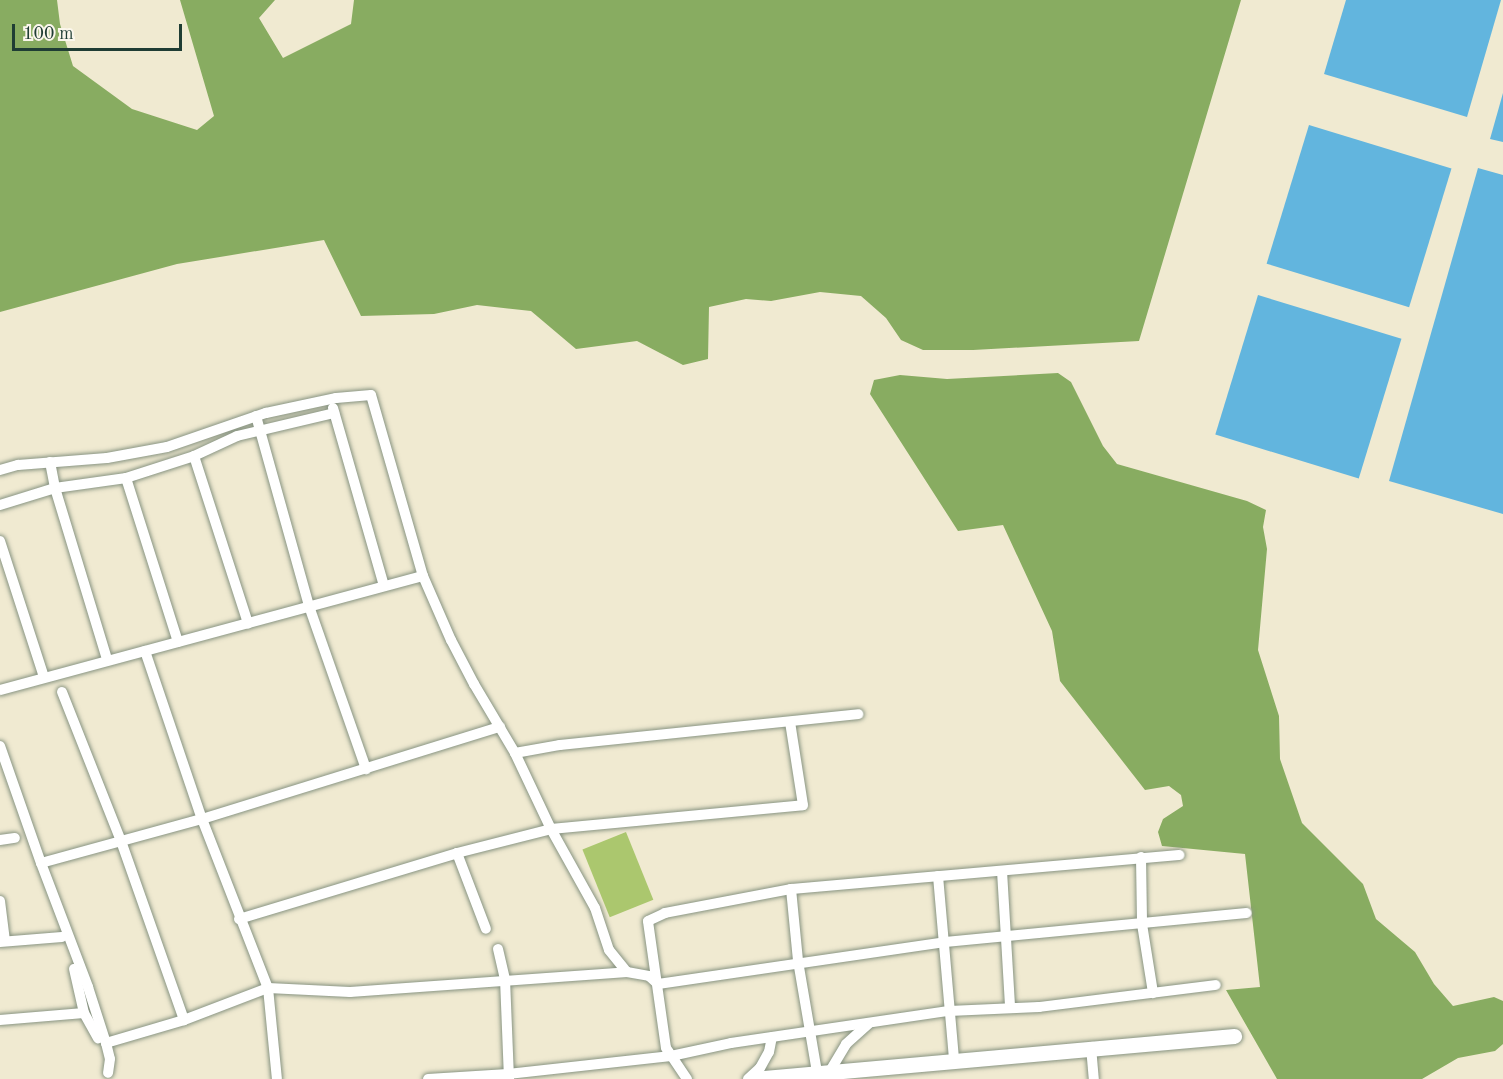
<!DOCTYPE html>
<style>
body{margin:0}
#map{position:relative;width:1503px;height:1079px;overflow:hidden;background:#f0ead1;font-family:"Old Standard TT",serif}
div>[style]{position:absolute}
.green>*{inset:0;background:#abc76e;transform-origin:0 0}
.forest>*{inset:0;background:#88ac61}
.water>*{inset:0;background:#62b5de;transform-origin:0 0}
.roads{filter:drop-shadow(0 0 2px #889482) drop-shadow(0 0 2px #889482)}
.street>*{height:10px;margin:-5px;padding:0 5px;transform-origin:5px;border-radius:5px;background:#fff}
.secondary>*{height:15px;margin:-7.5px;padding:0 7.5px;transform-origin:7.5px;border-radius:7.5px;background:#fff}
span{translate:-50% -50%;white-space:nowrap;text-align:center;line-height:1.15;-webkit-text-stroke:5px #fbf7ec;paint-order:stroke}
.scale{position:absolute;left:12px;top:24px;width:170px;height:27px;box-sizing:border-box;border:3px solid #1f3d34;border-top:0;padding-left:8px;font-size:18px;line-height:21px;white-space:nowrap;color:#1f3d34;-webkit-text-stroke:4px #fbf7ec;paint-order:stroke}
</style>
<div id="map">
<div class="green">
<div style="left:626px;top:832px;width:73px;height:47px;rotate:68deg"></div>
</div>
<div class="forest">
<div style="clip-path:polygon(0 0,57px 0,60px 24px,73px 66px,132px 109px,197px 130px,214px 116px,180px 0,275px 0,259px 18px,283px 58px,351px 24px,354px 0,1241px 0,1139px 341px,973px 350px,923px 350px,901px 340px,886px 318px,861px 296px,820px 292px,771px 301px,746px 299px,709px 307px,708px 359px,683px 365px,637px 341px,576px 349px,531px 311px,477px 305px,434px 314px,361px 316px,324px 240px,177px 264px,0 312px)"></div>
<div style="clip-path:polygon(1058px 373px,1071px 382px,1103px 446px,1117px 464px,1247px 501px,1266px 510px,1263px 527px,1267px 549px,1258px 650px,1279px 716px,1280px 759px,1302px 823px,1363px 884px,1376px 919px,1415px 952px,1434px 984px,1453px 1006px,1494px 997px,1503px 1001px,1503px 1044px,1495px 1051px,1458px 1058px,1422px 1079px,1277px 1079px,1226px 990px,1260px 987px,1245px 854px,1162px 846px,1158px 832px,1163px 819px,1183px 806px,1181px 795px,1169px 786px,1145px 790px,1060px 681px,1052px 631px,1003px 525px,958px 531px,870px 394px,874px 380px,900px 375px,947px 379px)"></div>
</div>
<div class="water">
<div style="clip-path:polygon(1346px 0,1501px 0,1467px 117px,1324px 74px)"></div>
<div style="clip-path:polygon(1503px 93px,1503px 142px,1490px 139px)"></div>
<div style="left:1309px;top:125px;width:149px;height:145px;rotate:17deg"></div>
<div style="clip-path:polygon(1478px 168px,1503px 175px,1503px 514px,1389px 481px)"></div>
<div style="left:1258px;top:295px;width:150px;height:146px;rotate:17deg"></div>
</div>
<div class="roads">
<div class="street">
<div style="left:333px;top:408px;width:185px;rotate:74deg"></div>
<div style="left:256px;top:416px;width:197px;rotate:74.4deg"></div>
<div style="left:309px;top:606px;width:173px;rotate:70.7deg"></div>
<div style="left:194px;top:456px;width:176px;rotate:72.1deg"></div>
<div style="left:50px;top:462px;width:26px;rotate:79deg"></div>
<div style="left:55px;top:488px;width:179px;rotate:73.1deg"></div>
<div style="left:0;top:470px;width:19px;rotate:-16deg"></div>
<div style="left:18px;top:465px;width:89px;rotate:-4.5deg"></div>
<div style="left:107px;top:458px;width:61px;rotate:-10.4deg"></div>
<div style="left:167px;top:447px;width:105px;rotate:-19deg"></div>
<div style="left:266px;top:413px;width:72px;rotate:-12.1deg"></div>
<div style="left:336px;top:398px;width:35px;rotate:-5deg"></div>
<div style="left:371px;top:395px;width:188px;rotate:74deg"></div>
<div style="left:423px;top:576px;width:70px;rotate:66.4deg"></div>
<div style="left:451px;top:640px;width:50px;rotate:62.4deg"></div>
<div style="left:474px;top:684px;width:80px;rotate:59.3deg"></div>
<div style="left:515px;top:753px;width:84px;rotate:64.7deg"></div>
<div style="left:551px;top:829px;width:90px;rotate:60.9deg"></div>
<div style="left:595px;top:908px;width:44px;rotate:71.6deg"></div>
<div style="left:609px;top:950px;width:28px;rotate:51deg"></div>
<div style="left:126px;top:478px;width:172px;rotate:72.4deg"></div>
<div style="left:0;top:505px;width:58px;rotate:-17.2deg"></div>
<div style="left:55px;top:488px;width:72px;rotate:-8deg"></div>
<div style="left:126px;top:478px;width:71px;rotate:-17.9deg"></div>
<div style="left:194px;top:456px;width:47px;rotate:-24.9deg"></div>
<div style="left:237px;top:436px;width:100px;rotate:-13.3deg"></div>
<div style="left:0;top:541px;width:143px;rotate:72.1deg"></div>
<div style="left:145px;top:651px;width:177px;rotate:71.3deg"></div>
<div style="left:202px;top:819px;width:181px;rotate:68.7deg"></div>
<div style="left:268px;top:988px;width:91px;rotate:84.4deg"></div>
<div style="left:0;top:690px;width:438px;rotate:-15.1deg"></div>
<div style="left:62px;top:692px;width:160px;rotate:68.4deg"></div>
<div style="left:121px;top:841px;width:190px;rotate:70.6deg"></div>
<div style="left:0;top:746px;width:124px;rotate:70.7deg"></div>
<div style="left:41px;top:863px;width:133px;rotate:69.2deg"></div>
<div style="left:88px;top:987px;width:59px;rotate:72.2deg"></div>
<div style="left:106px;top:1043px;width:16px;rotate:76deg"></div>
<div style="left:110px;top:1059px;width:14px;rotate:98deg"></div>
<div style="left:515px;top:753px;width:46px;rotate:-10.1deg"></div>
<div style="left:560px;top:745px;width:300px;rotate:-5.9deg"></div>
<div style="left:0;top:840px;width:15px;rotate:-8deg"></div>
<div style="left:457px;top:853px;width:81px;rotate:69.1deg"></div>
<div style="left:1141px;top:857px;width:67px;rotate:89.1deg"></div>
<div style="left:1142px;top:924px;width:70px;rotate:80.9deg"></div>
<div style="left:41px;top:863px;width:167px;rotate:-15.3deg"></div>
<div style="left:202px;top:819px;width:312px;rotate:-17.2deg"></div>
<div style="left:1002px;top:871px;width:135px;rotate:86.6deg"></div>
<div style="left:938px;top:876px;width:185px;rotate:85deg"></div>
<div style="left:791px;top:889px;width:72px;rotate:84.4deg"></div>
<div style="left:798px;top:961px;width:113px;rotate:80.3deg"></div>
<div style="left:0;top:901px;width:40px;rotate:82.9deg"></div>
<div style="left:239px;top:919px;width:228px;rotate:-16.8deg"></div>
<div style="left:457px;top:853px;width:97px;rotate:-14.3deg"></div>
<div style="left:551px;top:829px;width:253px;rotate:-5.4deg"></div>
<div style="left:803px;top:805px;width:84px;rotate:-98.9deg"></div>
<div style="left:0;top:942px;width:62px;rotate:-4.6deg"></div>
<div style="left:498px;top:949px;width:31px;rotate:77deg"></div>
<div style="left:505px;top:979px;width:100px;rotate:87.7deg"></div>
<div style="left:74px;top:969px;width:45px;rotate:77.2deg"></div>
<div style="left:84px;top:1013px;width:29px;rotate:61deg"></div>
<div style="left:0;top:1020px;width:84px;rotate:-4.8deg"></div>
<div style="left:106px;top:1043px;width:81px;rotate:-16.4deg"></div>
<div style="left:184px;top:1020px;width:90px;rotate:-20.9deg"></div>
<div style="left:268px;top:988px;width:82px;rotate:2.8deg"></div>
<div style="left:350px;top:992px;width:278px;rotate:-4.1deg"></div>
<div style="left:627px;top:972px;width:22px;rotate:10deg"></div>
<div style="left:649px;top:976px;width:12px;rotate:42deg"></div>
<div style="left:658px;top:984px;width:290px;rotate:-8.3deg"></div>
<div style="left:945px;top:942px;width:303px;rotate:-5.5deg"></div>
<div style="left:1091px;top:1047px;width:32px;rotate:85deg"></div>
<div style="left:830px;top:1071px;width:31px;rotate:-59deg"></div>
<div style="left:846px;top:1044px;width:30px;rotate:-42deg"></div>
<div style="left:428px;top:1079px;width:80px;rotate:-3.6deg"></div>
<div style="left:508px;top:1074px;width:164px;rotate:-6.3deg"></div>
<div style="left:671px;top:1056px;width:61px;rotate:-12.2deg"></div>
<div style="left:731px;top:1043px;width:220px;rotate:-8.4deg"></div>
<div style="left:949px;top:1011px;width:90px;rotate:-2.5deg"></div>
<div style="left:1039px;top:1007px;width:178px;rotate:-7.1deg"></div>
<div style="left:687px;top:1079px;width:37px;rotate:-124deg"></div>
<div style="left:666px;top:1048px;width:128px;rotate:-98.1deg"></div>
<div style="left:648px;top:921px;width:19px;rotate:-25deg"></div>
<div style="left:665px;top:913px;width:128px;rotate:-10.8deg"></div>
<div style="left:791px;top:889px;width:390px;rotate:-5deg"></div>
<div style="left:748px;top:1079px;width:16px;rotate:-43deg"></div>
<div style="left:760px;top:1068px;width:18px;rotate:-61deg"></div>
<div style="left:769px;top:1052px;width:15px;rotate:-79deg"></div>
</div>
<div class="secondary">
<div style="left:753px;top:1079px;width:483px;rotate:-5.1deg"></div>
</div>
</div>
<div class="scale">100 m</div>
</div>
